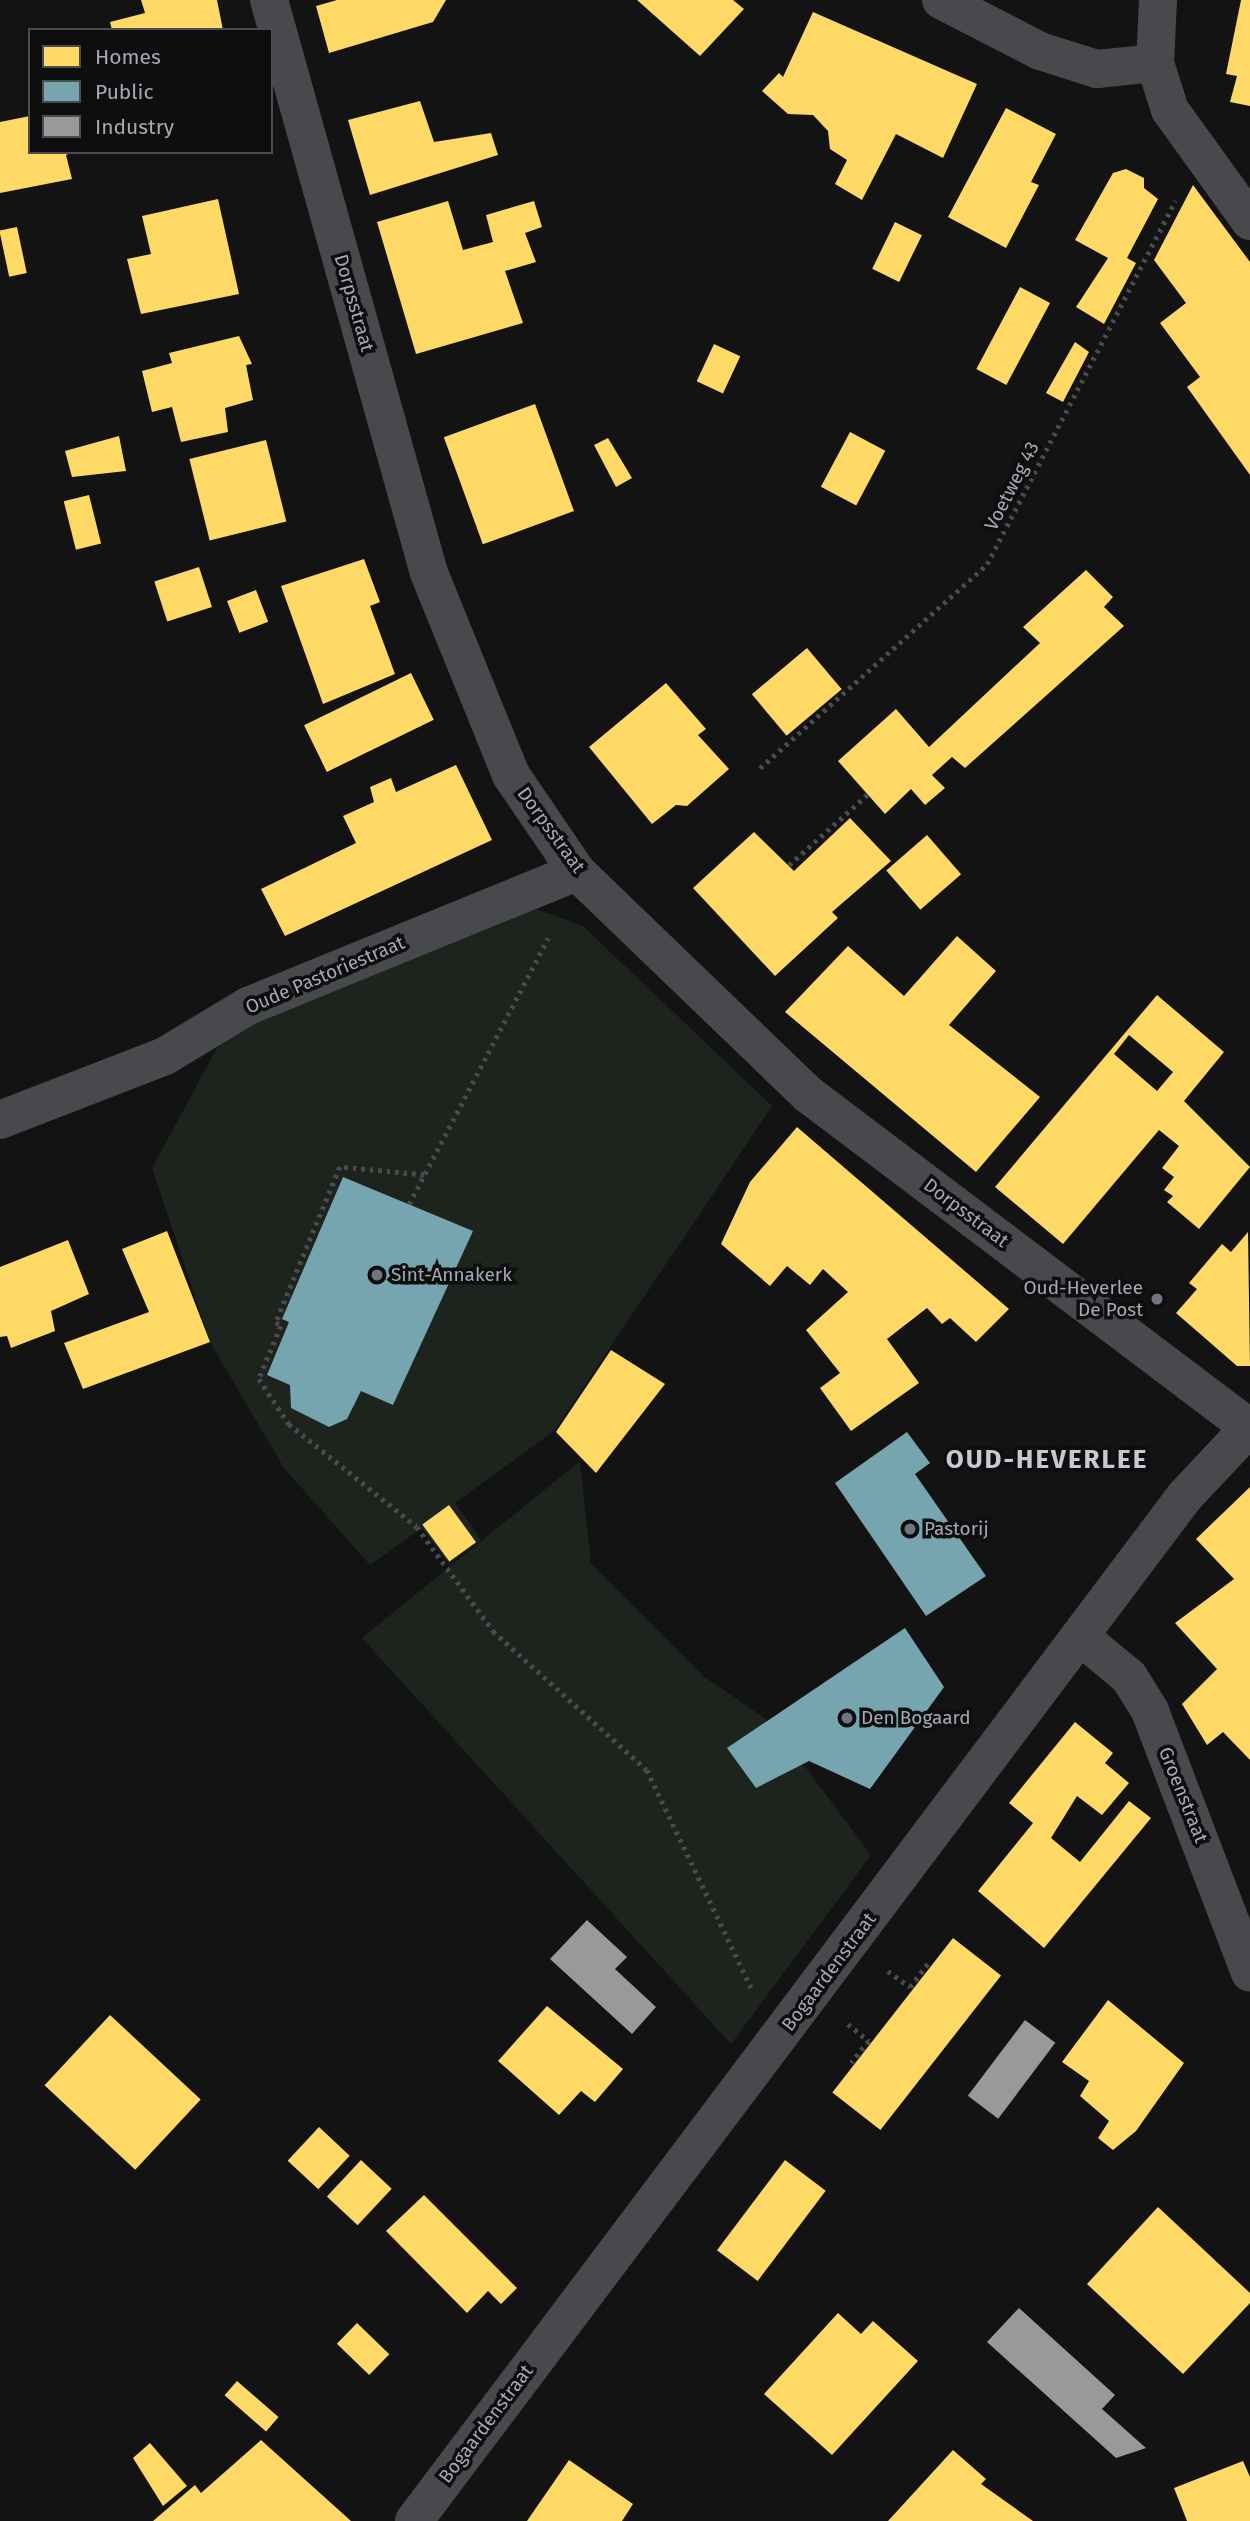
<!DOCTYPE html>
<style>
body{margin:0}
#map{position:relative;width:1250px;height:2521px;overflow:hidden;background:#131314;font-family:"Fira Sans",sans-serif}
div>[style]{position:absolute}
.green>*{inset:0;background:#1d241e}
.homes>*{inset:0;background:#ffd966;transform-origin:0 0}
.public>*{inset:0;background:#76a5af}
.industry>*{inset:0;background:#999;transform-origin:0 0}
.path>*{height:4.5px;margin-top:-2.25px;transform-origin:0;background:repeating-linear-gradient(90deg,#494b4e 0 3.5px,transparent 0 8.5px)}
.minor>*{height:38px;margin:-19px;padding:0 19px;transform-origin:19px;border-radius:19px;background:#48494c}
.dots>*{width:19px;height:19px;translate:-50% -50%;box-sizing:border-box;border:4px solid #0e0e0f;border-radius:50%}
span{translate:-50% -50%;white-space:nowrap;text-align:center;line-height:1.15;-webkit-text-stroke:7px #0e0e0f;paint-order:stroke}
.street-label{font-size:19px;color:#a4aab5}
.poi-label{font-size:19px;color:#a4aab5}
.left{translate:0 -50%;text-align:left}
.right{translate:-100% -50%;text-align:right}
.district-label{font-size:26px;color:#c5c9d1;font-weight:700;letter-spacing:2px}
.legend{position:absolute;left:28px;top:28px;width:245px;height:126px;box-sizing:border-box;background:#0e0e0f;border:2px solid #4a4c51;margin:0;padding:9px 12px;list-style:none;font-size:21px;color:#a4aab5}
.legend li{display:flex;align-items:center;gap:14px;height:35px}
.legend b{width:35px;border:2px solid #4a4c51}
</style>
<div id="map">
<div class="green">
<div style="clip-path:polygon(535px 909px,583px 926px,772px 1106px,554px 1431px,455px 1503px,481px 1540px,449px 1564px,422px 1528px,370px 1565px,284px 1468px,210px 1342px,152px 1168px,230px 1024px)"></div>
<div style="clip-path:polygon(580px 1461px,591px 1564px,703px 1676px,773px 1724px,871px 1855px,731px 2044px,362px 1638px)"></div>
</div>
<div class="homes">
<div style="clip-path:polygon(141px 0,217px 0,223px 30px,112px 30px,110px 22px,145px 13px)"></div>
<div style="clip-path:polygon(337px 0,446px 0,433px 22px,329px 53px,316px 6px)"></div>
<div style="clip-path:polygon(637px 0,733px 0,744px 9px,700px 56px)"></div>
<div style="clip-path:polygon(1241px 0,1250px 0,1250px 106px,1230px 102px,1237px 76px,1226px 74px)"></div>
<div style="clip-path:polygon(813px 12px,977px 84px,943px 158px,896px 134px,862px 200px,835px 184px,847px 160px,830px 149px,828px 131px,813px 115px,788px 114px,762px 91px,779px 73px,783px 77px)"></div>
<div style="clip-path:polygon(420px 101px,434px 142px,491px 133px,498px 155px,370px 195px,348px 120px)"></div>
<div style="clip-path:polygon(1006px 108px,1056px 134px,1031px 182px,1039px 185px,1006px 248px,948px 217px)"></div>
<div style="clip-path:polygon(30px 116px,30px 152px,73px 152px,66px 155px,72px 179px,0 193px,0 122px)"></div>
<div style="clip-path:polygon(1126px 169px,1144px 178px,1144px 188px,1158px 199px,1127px 258px,1136px 263px,1104px 324px,1076px 307px,1108px 258px,1075px 240px,1113px 173px)"></div>
<div style="clip-path:polygon(1193px 185px,1250px 262px,1250px 475px,1187px 387px,1200px 377px,1160px 323px,1186px 303px,1154px 260px)"></div>
<div style="clip-path:polygon(218px 199px,239px 294px,141px 314px,127px 259px,151px 254px,142px 216px)"></div>
<div style="clip-path:polygon(448px 201px,463px 250px,493px 242px,486px 215px,534px 201px,542px 227px,525px 233px,536px 262px,505px 271px,523px 323px,416px 354px,377px 222px)"></div>
<div style="left:895px;top:222px;width:30px;height:52px;rotate:26deg"></div>
<div style="left:17px;top:227px;width:47px;height:18px;rotate:78deg"></div>
<div style="left:1020px;top:287px;width:34px;height:93px;rotate:28deg"></div>
<div style="clip-path:polygon(239px 336px,252px 364px,246px 365px,253px 400px,225px 408px,228px 432px,181px 442px,172px 407px,152px 412px,142px 371px,172px 363px,169px 353px)"></div>
<div style="clip-path:polygon(1075px 342px,1089px 352px,1063px 402px,1046px 393px)"></div>
<div style="left:714px;top:344px;width:29px;height:41px;rotate:25deg"></div>
<div style="left:535px;top:404px;width:114px;height:97px;rotate:70deg"></div>
<div style="left:850px;top:432px;width:40px;height:62px;rotate:28deg"></div>
<div style="clip-path:polygon(119px 436px,126px 471px,72px 477px,65px 451px)"></div>
<div style="clip-path:polygon(608px 438px,632px 478px,616px 487px,594px 445px)"></div>
<div style="left:266px;top:440px;width:84px;height:79px;rotate:76deg"></div>
<div style="left:89px;top:495px;width:50px;height:26px;rotate:76deg"></div>
<div style="clip-path:polygon(364px 559px,380px 602px,370px 606px,395px 674px,323px 704px,281px 586px)"></div>
<div style="left:199px;top:567px;width:42px;height:47px;rotate:72deg"></div>
<div style="clip-path:polygon(1086px 570px,1113px 597px,1104px 607px,1124px 626px,965px 768px,952px 757px,932px 775px,945px 788px,925px 805px,911px 789px,885px 814px,838px 761px,896px 709px,929px 747px,1040px 643px,1023px 627px)"></div>
<div style="left:256px;top:590px;width:34px;height:31px;rotate:69deg"></div>
<div style="left:807px;top:648px;width:54px;height:72px;rotate:50deg"></div>
<div style="left:411px;top:673px;width:52px;height:119px;rotate:64deg"></div>
<div style="clip-path:polygon(666px 683px,706px 729px,698px 735px,729px 769px,687px 806px,676px 805px,652px 824px,589px 747px)"></div>
<div style="clip-path:polygon(456px 765px,492px 840px,285px 936px,261px 889px,356px 843px,343px 816px,374px 802px,370px 787px,391px 778px,396px 792px)"></div>
<div style="clip-path:polygon(850px 818px,891px 861px,832px 912px,838px 918px,775px 976px,693px 888px,754px 832px,794px 871px)"></div>
<div style="left:927px;top:835px;width:52px;height:54px;rotate:49deg"></div>
<div style="clip-path:polygon(957px 936px,996px 971px,949px 1025px,1040px 1097px,976px 1172px,785px 1012px,848px 946px,904px 996px)"></div>
<div style="clip-path:polygon(evenodd,1157px 995px,1224px 1052px,1184px 1101px,1250px 1167px,1199px 1229px,1167px 1202px,1173px 1196px,1164px 1190px,1174px 1177px,1162px 1168px,1179px 1146px,1159px 1130px,1063px 1244px,995px 1187px,1157px 995px,1129px 1035px,1173px 1072px,1157px 1091px,1114px 1054px,1129px 1035px)"></div>
<div style="clip-path:polygon(797px 1127px,1009px 1309px,976px 1342px,950px 1318px,942px 1324px,927px 1308px,887px 1339px,919px 1383px,851px 1431px,820px 1388px,840px 1373px,806px 1330px,848px 1292px,823px 1269px,810px 1285px,787px 1266px,770px 1286px,721px 1244px,750px 1182px)"></div>
<div style="clip-path:polygon(167px 1231px,210px 1342px,83px 1389px,64px 1343px,149px 1312px,122px 1249px)"></div>
<div style="clip-path:polygon(1248px 1232px,1250px 1366px,1237px 1366px,1176px 1313px,1197px 1289px,1189px 1283px,1222px 1244px,1231px 1252px)"></div>
<div style="clip-path:polygon(68px 1240px,89px 1294px,51px 1311px,55px 1331px,11px 1348px,7px 1336px,0 1337px,0 1267px)"></div>
<div style="clip-path:polygon(611px 1350px,665px 1384px,596px 1473px,556px 1432px)"></div>
<div style="clip-path:polygon(1250px 1487px,1250px 1760px,1223px 1732px,1207px 1745px,1182px 1704px,1217px 1669px,1175px 1623px,1234px 1579px,1196px 1539px)"></div>
<div style="left:449px;top:1505px;width:46px;height:33px;rotate:54deg"></div>
<div style="clip-path:polygon(1075px 1722px,1113px 1753px,1105px 1763px,1129px 1783px,1102px 1815px,1077px 1796px,1051px 1838px,1080px 1862px,1129px 1801px,1151px 1818px,1044px 1948px,978px 1891px,1033px 1823px,1009px 1803px)"></div>
<div style="left:953px;top:1938px;width:61px;height:196px;rotate:38deg"></div>
<div style="clip-path:polygon(1108px 2000px,1184px 2063px,1136px 2131px,1113px 2150px,1098px 2138px,1109px 2121px,1080px 2096px,1089px 2081px,1062px 2062px)"></div>
<div style="clip-path:polygon(547px 2006px,623px 2069px,595px 2102px,581px 2091px,559px 2115px,498px 2061px)"></div>
<div style="left:110px;top:2015px;width:124px;height:96px;rotate:43deg"></div>
<div style="left:319px;top:2127px;width:42px;height:46px;rotate:43deg"></div>
<div style="left:361px;top:2160px;width:42px;height:50px;rotate:43deg"></div>
<div style="left:785px;top:2160px;width:51px;height:113px;rotate:37deg"></div>
<div style="clip-path:polygon(424px 2195px,517px 2288px,501px 2304px,488px 2291px,467px 2313px,386px 2231px)"></div>
<div style="clip-path:polygon(1158px 2207px,1250px 2293px,1250px 2303px,1183px 2374px,1087px 2284px)"></div>
<div style="clip-path:polygon(838px 2313px,861px 2334px,873px 2321px,918px 2361px,832px 2455px,764px 2394px)"></div>
<div style="left:357px;top:2323px;width:45px;height:29px;rotate:44deg"></div>
<div style="left:237px;top:2381px;width:55px;height:19px;rotate:41deg"></div>
<div style="clip-path:polygon(261px 2440px,351px 2521px,153px 2521px,195px 2485px,201px 2493px)"></div>
<div style="clip-path:polygon(150px 2443px,187px 2486px,163px 2506px,133px 2458px)"></div>
<div style="clip-path:polygon(953px 2450px,986px 2479px,981px 2484px,1033px 2521px,888px 2521px)"></div>
<div style="clip-path:polygon(569px 2460px,633px 2504px,622px 2521px,527px 2521px)"></div>
<div style="clip-path:polygon(1243px 2461px,1250px 2477px,1250px 2521px,1187px 2521px,1174px 2488px)"></div>
</div>
<div class="public">
<div style="clip-path:polygon(343px 1177px,473px 1231px,393px 1405px,361px 1391px,347px 1419px,329px 1427px,291px 1408px,290px 1385px,267px 1375px,289px 1322px,282px 1319px)"></div>
<div style="clip-path:polygon(907px 1432px,930px 1463px,915px 1474px,986px 1576px,926px 1616px,835px 1483px)"></div>
<div style="clip-path:polygon(905px 1628px,944px 1687px,870px 1789px,809px 1761px,756px 1788px,727px 1748px)"></div>
</div>
<div class="industry">
<div style="clip-path:polygon(587px 1920px,627px 1957px,615px 1969px,656px 2007px,632px 2034px,550px 1959px)"></div>
<div style="left:1025px;top:2020px;width:38px;height:95px;rotate:37deg"></div>
<div style="clip-path:polygon(1019px 2308px,1115px 2395px,1102px 2409px,1146px 2448px,1116px 2458px,987px 2342px)"></div>
</div>
<div class="path">
<div style="left:760px;top:768px;width:305px;rotate:-41.9deg"></div>
<div style="left:987px;top:564px;width:409px;rotate:-62.6deg"></div>
<div style="left:789px;top:865px;width:106px;rotate:-41.9deg"></div>
<div style="left:424px;top:1175px;width:84px;rotate:-174.6deg"></div>
<div style="left:340px;top:1167px;width:168px;rotate:112.4deg"></div>
<div style="left:276px;top:1322px;width:6px;rotate:39deg"></div>
<div style="left:281px;top:1326px;width:57px;rotate:112.5deg"></div>
<div style="left:259px;top:1379px;width:54px;rotate:56.3deg"></div>
<div style="left:289px;top:1424px;width:164px;rotate:38.8deg"></div>
<div style="left:417px;top:1527px;width:129px;rotate:53.8deg"></div>
<div style="left:493px;top:1631px;width:207px;rotate:42.1deg"></div>
<div style="left:647px;top:1770px;width:245px;rotate:64.4deg"></div>
<div style="left:409px;top:1204px;width:300px;rotate:-62.4deg"></div>
<div style="left:888px;top:1971px;width:27px;rotate:36deg"></div>
<div style="left:910px;top:1987px;width:31px;rotate:-53deg"></div>
<div style="left:848px;top:2024px;width:27px;rotate:39deg"></div>
<div style="left:869px;top:2041px;width:28px;rotate:129deg"></div>
</div>
<div class="minor">
<div style="left:269px;top:0;width:595px;rotate:74.4deg"></div>
<div style="left:429px;top:573px;width:218px;rotate:67.9deg"></div>
<div style="left:511px;top:775px;width:117px;rotate:55.8deg"></div>
<div style="left:577px;top:872px;width:322px;rotate:43.9deg"></div>
<div style="left:809px;top:1095px;width:553px;rotate:37.06deg"></div>
<div style="left:941px;top:0;width:111px;rotate:27.3deg"></div>
<div style="left:1040px;top:51px;width:60px;rotate:17.5deg"></div>
<div style="left:1097px;top:69px;width:58px;rotate:-5.9deg"></div>
<div style="left:1158px;top:0;width:63px;rotate:92.7deg"></div>
<div style="left:1155px;top:63px;width:49px;rotate:72.3deg"></div>
<div style="left:1170px;top:110px;width:137px;rotate:54.2deg"></div>
<div style="left:0;top:1120px;width:177px;rotate:-21.2deg"></div>
<div style="left:165px;top:1056px;width:97px;rotate:-31.1deg"></div>
<div style="left:248px;top:1006px;width:355px;rotate:-22.2deg"></div>
<div style="left:1082px;top:1638px;width:61px;rotate:39.7deg"></div>
<div style="left:1129px;top:1677px;width:40px;rotate:58deg"></div>
<div style="left:1150px;top:1711px;width:280px;rotate:69.1deg"></div>
<div style="left:414px;top:2521px;width:1283px;rotate:-53.05deg"></div>
<div style="left:1185px;top:1496px;width:95px;rotate:-46.7deg"></div>
</div>
<div class="dots">
<div style="left:377px;top:1275px;background:#71757d"></div>
<div style="left:1157px;top:1299px;background:#71757d"></div>
<div style="left:910px;top:1529px;background:#71757d"></div>
<div style="left:847px;top:1718px;background:#71757d"></div>
</div>
<div class="street-label">
<span style="left:354px;top:303px;rotate:74deg">Dorpsstraat</span>
<span style="left:1012px;top:486px;rotate:-63deg">Voetweg 43</span>
<span style="left:551px;top:830px;rotate:54deg">Dorpsstraat</span>
<span style="left:325px;top:975px;rotate:-23deg">Oude Pastoriestraat</span>
<span style="left:966px;top:1213px;rotate:37deg">Dorpsstraat</span>
<span style="left:1183px;top:1795px;rotate:68deg">Groenstraat</span>
<span style="left:829px;top:1972px;rotate:-53deg">Bogaardenstraat</span>
<span style="left:486px;top:2424px;rotate:-53deg">Bogaardenstraat</span>
</div>
<div class="poi-label">
<span class="left" style="left:391px;top:1275px">Sint-Annakerk</span>
<span class="right" style="left:1143px;top:1299px">Oud-Heverlee<br>De Post</span>
<span class="left" style="left:924px;top:1529px">Pastorij</span>
<span class="left" style="left:861px;top:1718px">Den Bogaard</span>
</div>
<div class="district-label">
<span style="left:1047px;top:1460px">OUD-HEVERLEE</span>
</div>
<ul class="legend">
<li><b style="height:19px;background:#ffd966"></b>Homes</li>
<li><b style="height:19px;background:#76a5af"></b>Public</li>
<li><b style="height:19px;background:#999"></b>Industry</li>
</ul>
</div>
